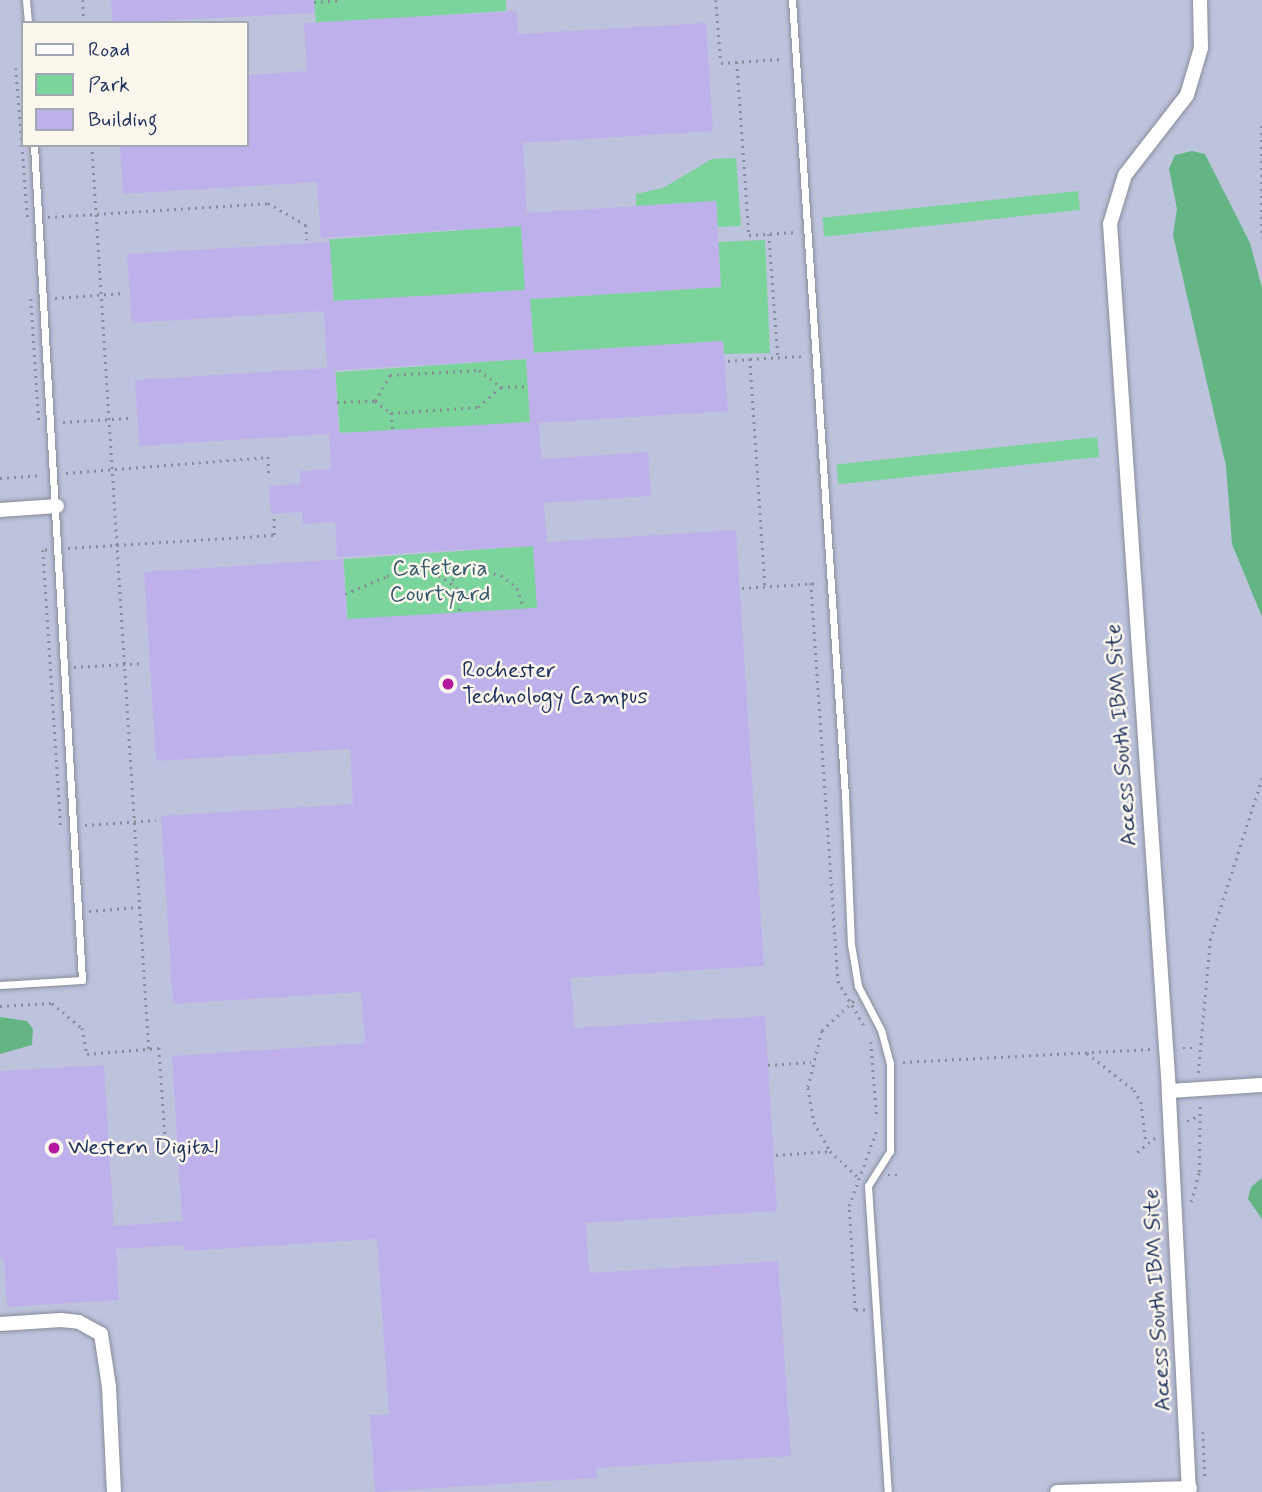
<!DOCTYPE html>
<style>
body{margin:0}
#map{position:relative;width:1262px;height:1492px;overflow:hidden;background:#f6ebd6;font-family:Mynerve,sans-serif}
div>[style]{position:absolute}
.industrial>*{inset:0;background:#bec3dd}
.green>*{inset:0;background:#7ad49b;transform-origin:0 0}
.forest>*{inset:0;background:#63b683}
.building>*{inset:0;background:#beb1eb}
.path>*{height:2.5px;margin-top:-1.25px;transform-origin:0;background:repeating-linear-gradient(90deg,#888d9a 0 2px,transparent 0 7px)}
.roads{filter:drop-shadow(0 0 2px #888d9a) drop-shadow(0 0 2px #888d9a)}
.service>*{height:7px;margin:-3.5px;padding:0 3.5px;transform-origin:3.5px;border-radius:3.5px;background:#fff}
.minor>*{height:14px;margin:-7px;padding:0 7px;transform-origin:7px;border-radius:7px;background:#fff}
.dots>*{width:19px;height:19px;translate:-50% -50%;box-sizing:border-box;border:4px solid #fbf7ec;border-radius:50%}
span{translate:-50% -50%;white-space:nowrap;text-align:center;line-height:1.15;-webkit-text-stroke:5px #fbf7ec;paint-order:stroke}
.park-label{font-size:23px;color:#33586d}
.poi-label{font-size:23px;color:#1b2f5e}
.left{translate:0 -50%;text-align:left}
.street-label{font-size:23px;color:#1b2f5e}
.legend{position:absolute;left:21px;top:21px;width:228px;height:126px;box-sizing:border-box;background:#fbf7ec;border:2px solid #a1a7b3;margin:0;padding:9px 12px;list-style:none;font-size:21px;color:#1b2f5e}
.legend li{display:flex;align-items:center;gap:14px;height:35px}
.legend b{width:35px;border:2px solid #a1a7b3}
</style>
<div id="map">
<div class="industrial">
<div style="clip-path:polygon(evenodd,0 0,1262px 0,1262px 1492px,0 1492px,0 0,23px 23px,247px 23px,247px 145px,23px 145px,23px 23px)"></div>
</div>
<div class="green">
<div style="clip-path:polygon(314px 0,506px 0,506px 11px,316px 23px)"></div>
<div style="clip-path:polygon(736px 158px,741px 226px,718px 227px,716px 201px,636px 206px,636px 194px,663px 188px,712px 159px)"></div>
<div style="left:1078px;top:191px;width:19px;height:257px;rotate:84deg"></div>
<div style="left:521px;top:226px;width:64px;height:192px;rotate:86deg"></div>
<div style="clip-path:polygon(765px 240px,770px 353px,724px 354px,723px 341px,534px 353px,530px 299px,721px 287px,718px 242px)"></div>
<div style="left:526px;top:359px;width:63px;height:191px;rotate:86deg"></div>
<div style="left:1097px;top:437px;width:20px;height:262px;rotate:84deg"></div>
<div style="left:533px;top:546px;width:62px;height:190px;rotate:86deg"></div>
</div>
<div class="forest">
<div style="clip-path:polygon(1192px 151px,1205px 154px,1250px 243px,1262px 288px,1262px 617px,1232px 544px,1226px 466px,1173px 235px,1177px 209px,1169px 169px,1175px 155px)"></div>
<div style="clip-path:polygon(0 1017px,27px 1021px,33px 1029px,32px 1045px,0 1054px)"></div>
<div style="clip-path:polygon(1262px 1178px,1262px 1219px,1248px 1199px,1251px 1187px)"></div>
</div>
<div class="building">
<div style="clip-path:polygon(111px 0,314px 0,315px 13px,113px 23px)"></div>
<div style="clip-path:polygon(evenodd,517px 11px,518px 34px,706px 23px,713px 131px,523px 143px,527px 213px,716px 201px,721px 287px,530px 299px,534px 353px,723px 341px,728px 411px,539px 423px,541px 459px,648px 452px,651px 496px,544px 503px,547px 542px,736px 530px,764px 966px,571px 978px,574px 1028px,765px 1016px,777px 1211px,586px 1223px,589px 1273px,778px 1261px,791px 1456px,596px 1468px,597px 1478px,375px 1492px,370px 1415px,389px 1414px,377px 1239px,185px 1251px,185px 1245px,116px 1249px,119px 1300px,7px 1307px,4px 1259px,0 1259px,0 1071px,104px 1065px,114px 1226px,182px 1221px,172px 1056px,365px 1043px,361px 992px,173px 1004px,161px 816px,353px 804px,350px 749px,156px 761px,144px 572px,343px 559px,347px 619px,537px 608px,533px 546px,337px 557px,335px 522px,303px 524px,302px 512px,271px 514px,269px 486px,301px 484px,300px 471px,331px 469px,329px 434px,139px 446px,135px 380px,327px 368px,324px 311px,132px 323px,127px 254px,330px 242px,333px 301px,525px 290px,521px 226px,321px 238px,317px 182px,123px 194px,120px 145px,247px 145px,247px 75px,307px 71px,304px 23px,517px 11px,526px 359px,530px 422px,339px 433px,335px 370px,526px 359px)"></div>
</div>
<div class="path">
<div style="left:83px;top:0;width:23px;rotate:88deg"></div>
<div style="left:716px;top:0;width:63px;rotate:85.5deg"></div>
<div style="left:721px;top:63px;width:62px;rotate:-3.7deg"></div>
<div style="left:314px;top:2px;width:26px;rotate:-4deg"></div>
<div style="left:737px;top:62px;width:173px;rotate:86deg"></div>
<div style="left:749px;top:235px;width:47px;rotate:-3.7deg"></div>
<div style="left:16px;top:68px;width:151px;rotate:85.5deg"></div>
<div style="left:1262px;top:126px;width:112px;rotate:90deg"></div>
<div style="left:92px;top:145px;width:764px;rotate:86.4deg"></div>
<div style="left:48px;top:217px;width:220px;rotate:-3.6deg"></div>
<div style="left:268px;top:203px;width:44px;rotate:30.1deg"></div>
<div style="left:306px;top:225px;width:15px;rotate:86deg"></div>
<div style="left:769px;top:234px;width:123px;rotate:85.8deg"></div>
<div style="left:55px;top:298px;width:68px;rotate:-4.2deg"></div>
<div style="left:31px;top:299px;width:125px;rotate:86.3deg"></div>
<div style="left:750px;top:359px;width:53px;rotate:-3.2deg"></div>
<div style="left:728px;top:361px;width:22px;rotate:-5deg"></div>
<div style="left:750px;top:359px;width:227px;rotate:86.2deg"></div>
<div style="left:375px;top:401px;width:30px;rotate:-60deg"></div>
<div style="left:390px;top:375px;width:89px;rotate:-3.2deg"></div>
<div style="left:479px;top:370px;width:28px;rotate:38deg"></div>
<div style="left:501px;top:387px;width:27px;rotate:-2deg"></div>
<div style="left:337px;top:402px;width:38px;rotate:-2deg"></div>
<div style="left:375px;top:401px;width:20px;rotate:37deg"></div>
<div style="left:391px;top:413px;width:17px;rotate:83deg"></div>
<div style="left:391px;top:413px;width:87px;rotate:-3.9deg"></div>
<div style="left:478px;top:407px;width:30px;rotate:-41deg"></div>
<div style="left:63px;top:422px;width:66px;rotate:-3.5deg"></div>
<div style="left:66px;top:473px;width:203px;rotate:-4.5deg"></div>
<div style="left:268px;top:457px;width:21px;rotate:87deg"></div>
<div style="left:0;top:478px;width:42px;rotate:-4.1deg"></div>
<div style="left:68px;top:548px;width:206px;rotate:-3.6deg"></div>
<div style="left:274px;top:535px;width:17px;rotate:-90deg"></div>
<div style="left:47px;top:550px;width:4px;rotate:180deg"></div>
<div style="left:43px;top:550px;width:278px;rotate:86.3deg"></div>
<div style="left:452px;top:580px;width:23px;rotate:-25deg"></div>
<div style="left:473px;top:570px;width:28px;rotate:10deg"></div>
<div style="left:501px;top:575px;width:21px;rotate:39deg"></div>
<div style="left:517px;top:588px;width:21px;rotate:71deg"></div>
<div style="left:811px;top:583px;width:399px;rotate:86.1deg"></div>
<div style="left:838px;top:981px;width:53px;rotate:59.6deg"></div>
<div style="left:742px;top:588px;width:77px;rotate:-3.7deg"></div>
<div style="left:345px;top:594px;width:46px;rotate:-23.2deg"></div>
<div style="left:387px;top:576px;width:46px;rotate:-6.2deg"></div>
<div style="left:433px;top:571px;width:29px;rotate:35deg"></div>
<div style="left:457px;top:588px;width:24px;rotate:83deg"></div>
<div style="left:74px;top:667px;width:70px;rotate:-3.3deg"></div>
<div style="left:85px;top:825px;width:71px;rotate:-4deg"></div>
<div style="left:89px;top:911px;width:51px;rotate:-4.5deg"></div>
<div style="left:140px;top:907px;width:142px;rotate:86.4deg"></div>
<div style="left:854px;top:1001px;width:44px;rotate:136.8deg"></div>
<div style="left:822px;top:1031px;width:59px;rotate:103.8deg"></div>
<div style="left:808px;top:1088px;width:35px;rotate:80deg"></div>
<div style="left:814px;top:1122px;width:33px;rotate:61deg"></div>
<div style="left:830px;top:1151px;width:37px;rotate:43deg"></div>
<div style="left:0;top:1006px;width:52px;rotate:-3.3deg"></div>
<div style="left:52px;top:1003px;width:39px;rotate:40deg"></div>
<div style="left:82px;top:1028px;width:26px;rotate:79deg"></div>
<div style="left:87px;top:1054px;width:72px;rotate:-4.8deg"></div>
<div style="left:159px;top:1048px;width:100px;rotate:86deg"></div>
<div style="left:166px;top:1148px;width:12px"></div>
<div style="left:871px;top:1042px;width:77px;rotate:85.5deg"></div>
<div style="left:1183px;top:1048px;width:14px"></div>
<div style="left:1087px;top:1053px;width:60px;rotate:38.2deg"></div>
<div style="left:1134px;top:1090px;width:14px;rotate:60deg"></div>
<div style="left:1141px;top:1102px;width:40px;rotate:82.9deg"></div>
<div style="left:903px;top:1062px;width:249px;rotate:-3deg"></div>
<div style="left:768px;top:1065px;width:43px;rotate:-4deg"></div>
<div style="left:1198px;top:1073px;width:134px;rotate:-84.8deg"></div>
<div style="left:1210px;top:940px;width:170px;rotate:-72.2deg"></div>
<div style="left:1187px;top:1121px;width:14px;rotate:-25deg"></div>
<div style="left:1137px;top:1152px;width:24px;rotate:-38deg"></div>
<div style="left:776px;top:1155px;width:54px;rotate:-4.2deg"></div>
<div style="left:888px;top:1175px;width:14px"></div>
<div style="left:1191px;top:1202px;width:31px;rotate:-75deg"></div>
<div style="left:1199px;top:1172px;width:67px;rotate:-89.1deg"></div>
<div style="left:865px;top:1310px;width:10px;rotate:180deg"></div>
<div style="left:855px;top:1310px;width:104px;rotate:-93.3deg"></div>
<div style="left:849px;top:1206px;width:82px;rotate:-70deg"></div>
<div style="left:1203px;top:1432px;width:46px;rotate:87.5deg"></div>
</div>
<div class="roads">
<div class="service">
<div style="left:26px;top:0;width:23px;rotate:85deg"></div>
<div style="left:792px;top:0;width:798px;rotate:86.19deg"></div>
<div style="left:845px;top:796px;width:148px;rotate:87.7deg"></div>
<div style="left:851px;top:944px;width:43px;rotate:80.5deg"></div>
<div style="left:858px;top:986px;width:50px;rotate:62.4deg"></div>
<div style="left:881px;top:1030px;width:34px;rotate:75deg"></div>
<div style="left:890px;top:1063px;width:88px;rotate:90deg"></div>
<div style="left:890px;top:1151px;width:41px;rotate:122.2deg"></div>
<div style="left:868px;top:1186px;width:307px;rotate:86.3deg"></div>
<div style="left:0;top:985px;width:82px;rotate:-3.5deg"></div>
<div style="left:82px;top:980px;width:836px;rotate:-93.29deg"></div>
</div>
<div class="minor">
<div style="left:0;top:510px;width:57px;rotate:-4deg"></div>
<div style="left:1169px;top:1091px;width:93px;rotate:-3.7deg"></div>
<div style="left:0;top:1324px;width:61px;rotate:-3.8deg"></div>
<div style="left:61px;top:1320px;width:18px;rotate:6deg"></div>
<div style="left:79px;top:1322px;width:25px;rotate:29deg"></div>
<div style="left:101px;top:1334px;width:54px;rotate:81.4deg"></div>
<div style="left:109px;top:1387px;width:105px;rotate:87.3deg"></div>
<div style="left:1057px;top:1492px;width:133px;rotate:-1.7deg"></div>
<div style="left:1189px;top:1492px;width:401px;rotate:-92.9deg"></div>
<div style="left:1169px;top:1091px;width:869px;rotate:-93.89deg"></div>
<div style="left:1110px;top:224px;width:51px;rotate:-73deg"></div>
<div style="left:1125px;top:175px;width:101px;rotate:-52.2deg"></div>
<div style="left:1187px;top:95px;width:49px;rotate:-73.4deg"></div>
<div style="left:1201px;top:48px;width:48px;rotate:-91.2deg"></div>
</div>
</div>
<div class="dots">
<div style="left:448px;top:684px;background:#b5179e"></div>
<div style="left:54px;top:1148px;background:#b5179e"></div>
</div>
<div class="park-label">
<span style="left:440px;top:582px">Cafeteria<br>Courtyard</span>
</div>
<div class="poi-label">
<span class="left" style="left:462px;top:684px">Rochester<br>Technology Campus</span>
<span class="left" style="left:68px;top:1148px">Western Digital</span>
</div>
<div class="street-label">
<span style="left:1122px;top:735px;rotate:-94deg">Access South IBM Site</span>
<span style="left:1158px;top:1300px;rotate:-93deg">Access South IBM Site</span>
</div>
<ul class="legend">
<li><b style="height:9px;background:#fff"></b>Road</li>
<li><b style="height:19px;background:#7ad49b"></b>Park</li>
<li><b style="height:19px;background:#beb1eb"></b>Building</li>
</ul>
</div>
